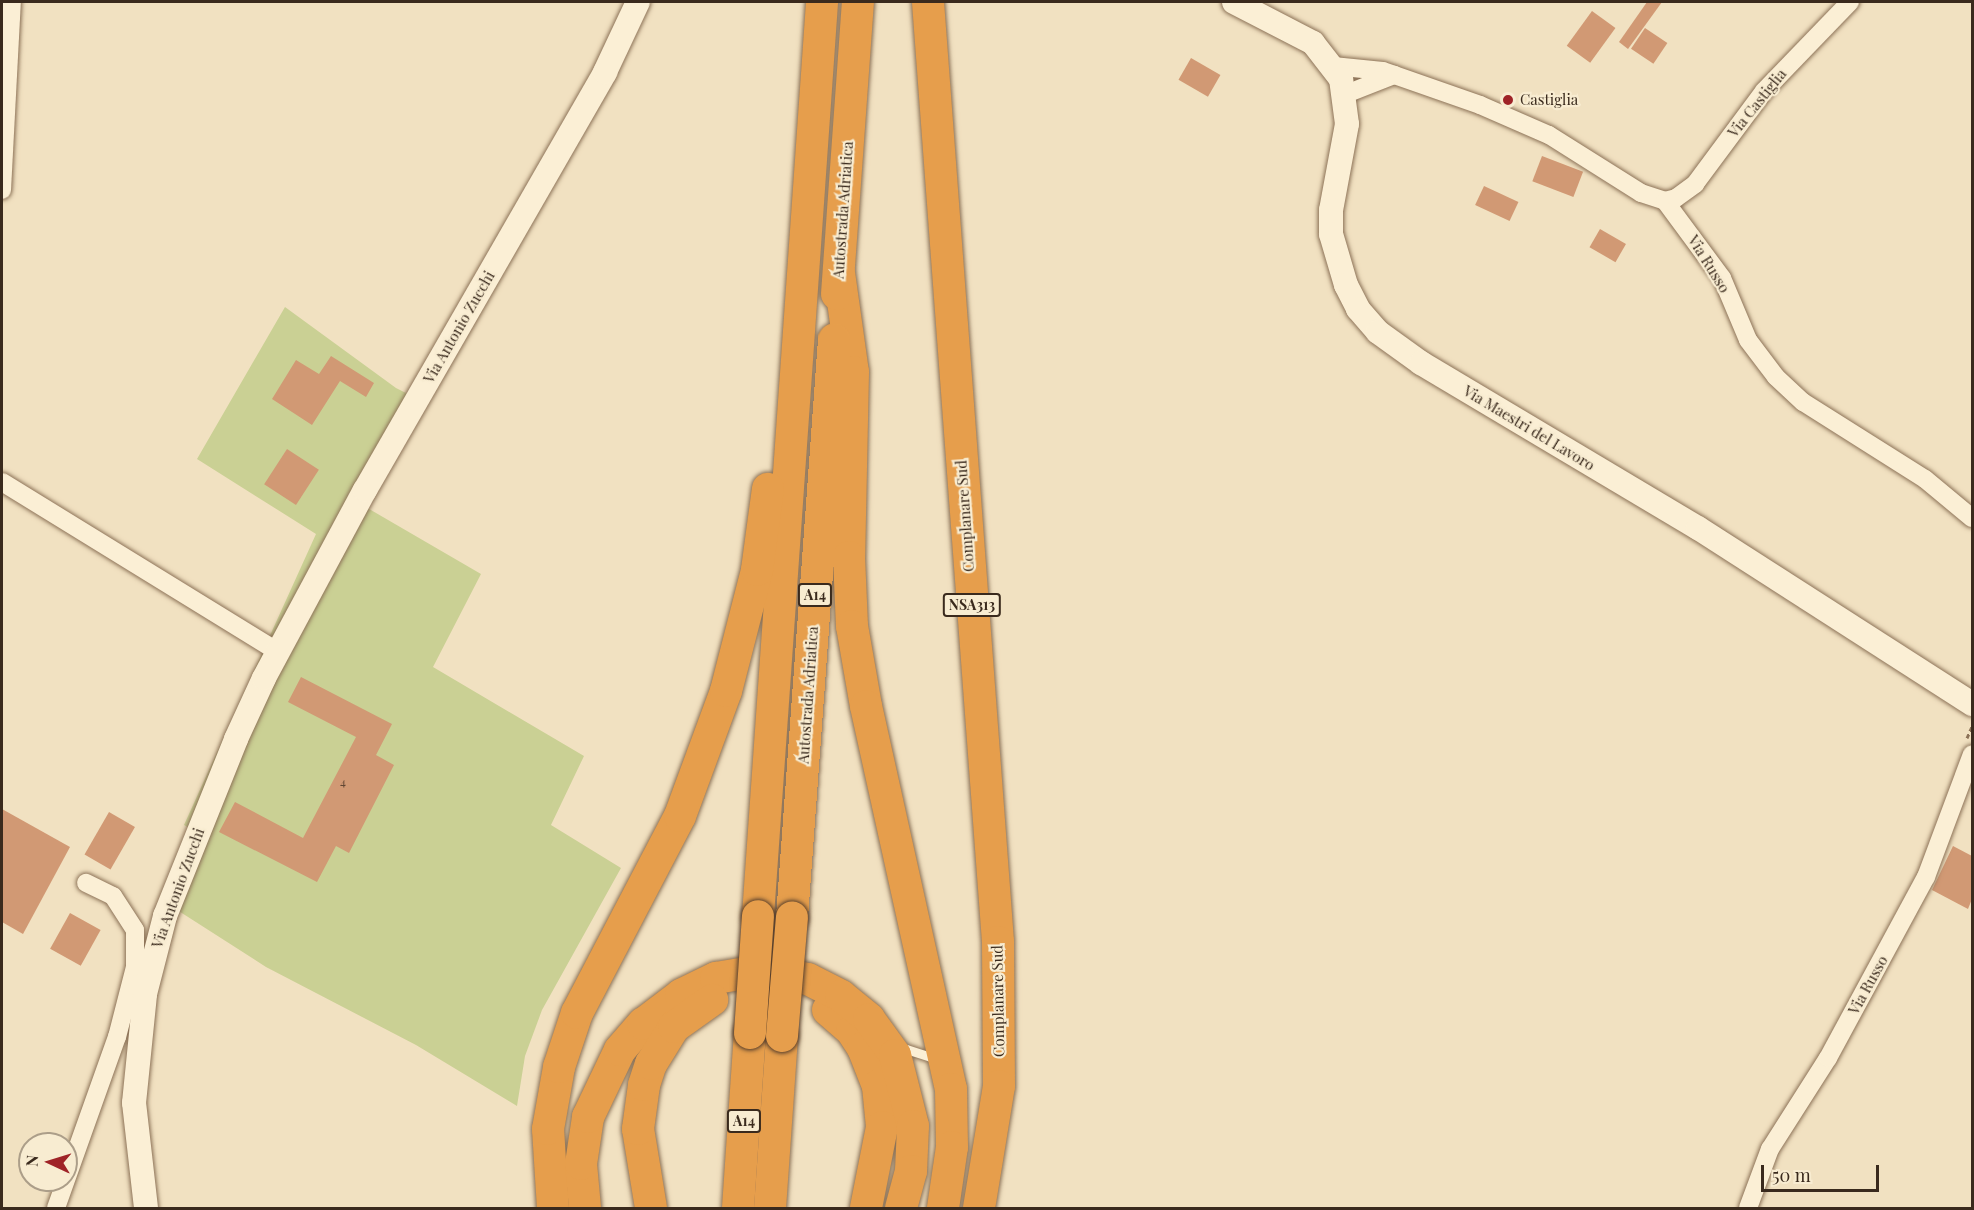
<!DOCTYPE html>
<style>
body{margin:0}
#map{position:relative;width:1974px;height:1210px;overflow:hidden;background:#f1e1c1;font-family:"Playfair Display",serif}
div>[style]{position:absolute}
.green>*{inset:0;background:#cad094}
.building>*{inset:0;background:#d19974;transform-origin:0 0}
.path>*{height:3px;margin-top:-1.5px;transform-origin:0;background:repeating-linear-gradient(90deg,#8c7257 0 4.5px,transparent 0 7.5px)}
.roads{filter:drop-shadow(0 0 2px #8c7257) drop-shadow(0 0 2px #8c7257)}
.lane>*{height:9px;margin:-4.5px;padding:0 4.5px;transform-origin:4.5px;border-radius:4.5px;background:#fbefd5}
.street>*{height:18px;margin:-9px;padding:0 9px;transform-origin:9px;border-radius:9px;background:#fbefd5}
.secondary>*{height:24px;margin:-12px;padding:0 12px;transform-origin:12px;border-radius:12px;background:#fbefd5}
.highway>*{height:32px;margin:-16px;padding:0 16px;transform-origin:16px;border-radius:16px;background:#e69e4c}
.bridges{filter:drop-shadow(0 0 2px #59402c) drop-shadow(0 0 2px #59402c)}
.highway-bridge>*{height:32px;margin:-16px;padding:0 16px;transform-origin:16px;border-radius:16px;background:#e69e4c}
.dots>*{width:16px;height:16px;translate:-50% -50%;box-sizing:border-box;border:3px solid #f8ecd1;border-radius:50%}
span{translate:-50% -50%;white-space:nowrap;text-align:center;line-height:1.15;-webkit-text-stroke:4.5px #f8ecd1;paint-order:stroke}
.number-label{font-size:12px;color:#604633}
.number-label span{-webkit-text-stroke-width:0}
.shield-label span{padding:2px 4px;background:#f8ecd1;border:2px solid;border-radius:4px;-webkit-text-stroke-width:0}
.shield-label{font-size:14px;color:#3a2a1d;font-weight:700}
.poi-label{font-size:15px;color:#3a2a1d}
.left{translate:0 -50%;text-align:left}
.street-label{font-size:15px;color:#3a2a1d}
.frame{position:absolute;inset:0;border:3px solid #3a2a1d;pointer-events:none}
.north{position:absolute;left:18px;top:1132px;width:60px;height:60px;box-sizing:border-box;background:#f8ecd1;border:2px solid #ac9e89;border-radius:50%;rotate:274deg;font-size:16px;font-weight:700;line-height:24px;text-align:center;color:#3a2a1d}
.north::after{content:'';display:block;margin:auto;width:21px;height:27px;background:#9f2327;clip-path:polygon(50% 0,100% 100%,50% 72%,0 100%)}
.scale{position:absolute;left:1761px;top:1165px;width:118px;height:27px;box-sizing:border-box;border:3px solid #3a2a1d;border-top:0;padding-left:8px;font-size:18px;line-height:21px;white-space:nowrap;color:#3a2a1d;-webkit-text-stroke:4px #f8ecd1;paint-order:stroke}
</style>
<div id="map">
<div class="green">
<div style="clip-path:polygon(285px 307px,396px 388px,420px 400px,364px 506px,481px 574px,433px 667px,584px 756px,551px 825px,621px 868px,542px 1010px,525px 1056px,517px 1106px,416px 1045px,266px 967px,174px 908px,201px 835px,184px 825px,316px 534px,197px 459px)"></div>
</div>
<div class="building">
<div style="clip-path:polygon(1647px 2px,1662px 2px,1628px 49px,1619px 42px)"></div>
<div style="left:1592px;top:11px;width:29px;height:43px;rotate:36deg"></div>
<div style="left:1645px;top:28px;width:27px;height:25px;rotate:34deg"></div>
<div style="left:1191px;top:58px;width:34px;height:25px;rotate:30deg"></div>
<div style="left:1542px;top:156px;width:44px;height:27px;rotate:21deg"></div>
<div style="left:1484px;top:186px;width:38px;height:21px;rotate:25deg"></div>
<div style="left:1600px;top:229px;width:30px;height:21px;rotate:30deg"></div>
<div style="clip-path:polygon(331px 356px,374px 383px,366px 397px,340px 381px,312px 425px,272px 399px,296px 360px,319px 374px)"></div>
<div style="left:287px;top:449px;width:38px;height:42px;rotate:33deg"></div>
<div style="clip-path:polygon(301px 677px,392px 724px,376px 755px,394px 765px,349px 853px,336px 846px,317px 882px,219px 832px,235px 802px,303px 838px,356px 737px,288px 702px)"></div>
<div style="clip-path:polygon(2px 809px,70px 847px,23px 934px,2px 922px)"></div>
<div style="left:109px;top:812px;width:30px;height:49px;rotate:30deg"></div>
<div style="clip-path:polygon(1953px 846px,1972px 856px,1972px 899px,1968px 909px,1932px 890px)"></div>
<div style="left:70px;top:913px;width:35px;height:41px;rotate:29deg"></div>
</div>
<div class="path">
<div style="left:1967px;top:738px;width:13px;rotate:-67deg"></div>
</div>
<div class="roads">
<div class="lane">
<div style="left:900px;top:1047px;width:40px;rotate:18deg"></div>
</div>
<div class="street">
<div style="left:1333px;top:66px;width:50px;rotate:5.7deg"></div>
<div style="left:1383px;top:71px;width:103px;rotate:19.3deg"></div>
<div style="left:1480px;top:105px;width:75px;rotate:23.5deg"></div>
<div style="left:1549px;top:135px;width:109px;rotate:32.2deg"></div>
<div style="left:1641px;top:193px;width:25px;rotate:18deg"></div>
<div style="left:1665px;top:201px;width:96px;rotate:53.5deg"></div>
<div style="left:1722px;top:278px;width:67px;rotate:67.2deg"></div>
<div style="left:1748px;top:340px;width:46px;rotate:52.9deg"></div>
<div style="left:1776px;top:377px;width:37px;rotate:43deg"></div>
<div style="left:1803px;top:402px;width:144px;rotate:32.3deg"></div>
<div style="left:1925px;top:479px;width:61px;rotate:39.7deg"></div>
<div style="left:1346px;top:94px;width:52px;rotate:-21.6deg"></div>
<div style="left:2px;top:190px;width:188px;rotate:-87deg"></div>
<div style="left:1665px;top:201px;width:11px;rotate:-15deg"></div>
<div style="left:1676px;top:198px;width:24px;rotate:-36deg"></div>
<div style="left:1695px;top:184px;width:116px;rotate:-53.4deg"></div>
<div style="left:1764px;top:91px;width:124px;rotate:-46deg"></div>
<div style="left:2px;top:482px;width:324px;rotate:31.6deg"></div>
<div style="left:56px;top:1208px;width:182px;rotate:-70.4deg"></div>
<div style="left:117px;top:1037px;width:72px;rotate:-75.6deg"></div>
<div style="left:135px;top:967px;width:37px;rotate:-90deg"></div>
<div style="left:135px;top:930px;width:40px;rotate:-122.9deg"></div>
<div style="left:113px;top:896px;width:30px;rotate:-154deg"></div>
<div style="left:1748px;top:1208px;width:63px;rotate:-69.6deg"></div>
<div style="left:1770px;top:1149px;width:108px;rotate:-57.5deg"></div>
<div style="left:1828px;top:1058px;width:206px;rotate:-61.6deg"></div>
<div style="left:1926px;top:877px;width:131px;rotate:-69.5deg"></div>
</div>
<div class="secondary">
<div style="left:1234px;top:2px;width:89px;rotate:27.4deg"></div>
<div style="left:1313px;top:43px;width:46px;rotate:52.1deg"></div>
<div style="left:1341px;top:79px;width:45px;rotate:82.4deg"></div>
<div style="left:1347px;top:124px;width:87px;rotate:100.5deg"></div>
<div style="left:1331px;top:210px;width:24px;rotate:90deg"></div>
<div style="left:1331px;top:234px;width:53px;rotate:73.6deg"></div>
<div style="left:1346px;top:285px;width:27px;rotate:63deg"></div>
<div style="left:1358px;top:309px;width:30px;rotate:49deg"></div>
<div style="left:1378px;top:332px;width:53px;rotate:35.8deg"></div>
<div style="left:1421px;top:363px;width:322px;rotate:30.8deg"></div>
<div style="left:1698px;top:528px;width:326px;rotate:32.7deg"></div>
<div style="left:146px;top:1208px;width:106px;rotate:-96.5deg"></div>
<div style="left:134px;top:1103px;width:110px;rotate:-84.2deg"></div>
<div style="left:145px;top:994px;width:81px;rotate:-75.6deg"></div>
<div style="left:165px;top:916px;width:191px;rotate:-68.1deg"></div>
<div style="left:236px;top:739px;width:67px;rotate:-65.3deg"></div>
<div style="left:264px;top:678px;width:213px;rotate:-61.8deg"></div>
<div style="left:365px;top:490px;width:482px;rotate:-60.1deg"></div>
<div style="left:605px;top:72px;width:77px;rotate:-64.8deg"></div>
</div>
<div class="highway">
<div style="left:928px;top:2px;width:943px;rotate:85.74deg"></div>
<div style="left:998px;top:942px;width:144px;rotate:89.6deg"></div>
<div style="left:999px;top:1086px;width:124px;rotate:99.3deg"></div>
<div style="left:839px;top:273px;width:100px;rotate:82deg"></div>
<div style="left:853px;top:372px;width:185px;rotate:91.2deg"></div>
<div style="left:849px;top:557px;width:69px;rotate:87.5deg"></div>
<div style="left:852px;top:626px;width:81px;rotate:80.1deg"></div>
<div style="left:866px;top:706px;width:392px;rotate:77.5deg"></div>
<div style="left:951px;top:1089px;width:58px;rotate:89deg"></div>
<div style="left:952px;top:1147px;width:62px;rotate:98.4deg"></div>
<div style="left:837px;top:294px;width:293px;rotate:-85.9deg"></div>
<div style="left:758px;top:916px;width:916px;rotate:-85.99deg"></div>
<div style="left:792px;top:917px;width:579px;rotate:-85.84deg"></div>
<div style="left:828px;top:1010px;width:32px;rotate:41deg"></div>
<div style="left:852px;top:1031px;width:20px;rotate:57deg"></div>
<div style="left:863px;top:1048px;width:41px;rotate:68.5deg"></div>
<div style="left:878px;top:1086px;width:41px;rotate:84.4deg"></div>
<div style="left:882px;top:1127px;width:83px;rotate:101.2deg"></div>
<div style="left:553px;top:1208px;width:79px;rotate:-93.6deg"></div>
<div style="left:548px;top:1129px;width:63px;rotate:-79.9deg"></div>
<div style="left:559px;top:1067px;width:57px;rotate:-71.6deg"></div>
<div style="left:577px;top:1013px;width:222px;rotate:-62.4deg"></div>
<div style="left:680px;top:816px;width:133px;rotate:-69.8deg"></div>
<div style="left:726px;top:691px;width:125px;rotate:-75.6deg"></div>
<div style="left:757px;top:570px;width:82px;rotate:-82.3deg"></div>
<div style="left:585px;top:1208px;width:44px;rotate:-95.2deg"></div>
<div style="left:581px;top:1164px;width:48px;rotate:-81.5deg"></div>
<div style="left:588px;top:1117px;width:74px;rotate:-64.5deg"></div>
<div style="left:620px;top:1050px;width:35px;rotate:-49deg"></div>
<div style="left:643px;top:1024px;width:48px;rotate:-37.3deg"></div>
<div style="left:681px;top:995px;width:39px;rotate:-26deg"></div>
<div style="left:716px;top:978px;width:49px;rotate:-9.5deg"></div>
<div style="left:764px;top:970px;width:45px;rotate:11.6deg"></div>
<div style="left:808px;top:979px;width:37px;rotate:27deg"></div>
<div style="left:841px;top:996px;width:36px;rotate:39deg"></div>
<div style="left:869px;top:1019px;width:44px;rotate:54.2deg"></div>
<div style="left:895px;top:1055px;width:73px;rotate:75.8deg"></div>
<div style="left:913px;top:1126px;width:45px;rotate:92.5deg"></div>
<div style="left:911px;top:1171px;width:38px;rotate:105deg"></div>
<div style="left:651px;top:1208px;width:80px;rotate:-99.3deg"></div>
<div style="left:638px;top:1129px;width:44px;rotate:-82.2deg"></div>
<div style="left:644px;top:1085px;width:22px;rotate:-72deg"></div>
<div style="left:651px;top:1064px;width:44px;rotate:-58.1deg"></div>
<div style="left:674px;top:1027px;width:47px;rotate:-35.4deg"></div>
<div style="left:738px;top:1208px;width:175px;rotate:-86.1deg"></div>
<div style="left:770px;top:1208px;width:172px;rotate:-86deg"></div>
</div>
</div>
<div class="bridges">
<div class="highway-bridge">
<div style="left:750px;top:1033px;width:117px;rotate:-86.1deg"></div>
<div style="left:782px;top:1036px;width:119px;rotate:-85.2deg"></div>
</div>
</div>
<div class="dots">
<div style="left:1508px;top:100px;background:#9f2327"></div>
</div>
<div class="number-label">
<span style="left:343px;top:782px">4</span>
</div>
<div class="shield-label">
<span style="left:815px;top:595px">A14</span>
<span style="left:972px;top:605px">NSA313</span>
<span style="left:744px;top:1121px">A14</span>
</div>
<div class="poi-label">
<span class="left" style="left:1520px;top:100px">Castiglia</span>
</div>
<div class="street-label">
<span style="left:1757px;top:103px;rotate:-51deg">Via Castiglia</span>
<span style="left:843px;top:210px;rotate:-86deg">Autostrada Adriatica</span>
<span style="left:1709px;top:264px;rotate:58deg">Via Russo</span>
<span style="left:459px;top:327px;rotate:-60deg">Via Antonio Zucchi</span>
<span style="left:1529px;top:428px;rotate:31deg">Via Maestri del Lavoro</span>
<span style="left:965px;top:516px;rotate:-94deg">Complanare Sud</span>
<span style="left:808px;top:695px;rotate:-86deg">Autostrada Adriatica</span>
<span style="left:178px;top:888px;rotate:-70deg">Via Antonio Zucchi</span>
<span style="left:1868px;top:985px;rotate:-61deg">Via Russo</span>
<span style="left:998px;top:1001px;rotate:-91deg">Complanare Sud</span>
</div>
<div class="frame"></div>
<div class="north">N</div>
<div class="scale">50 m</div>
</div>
